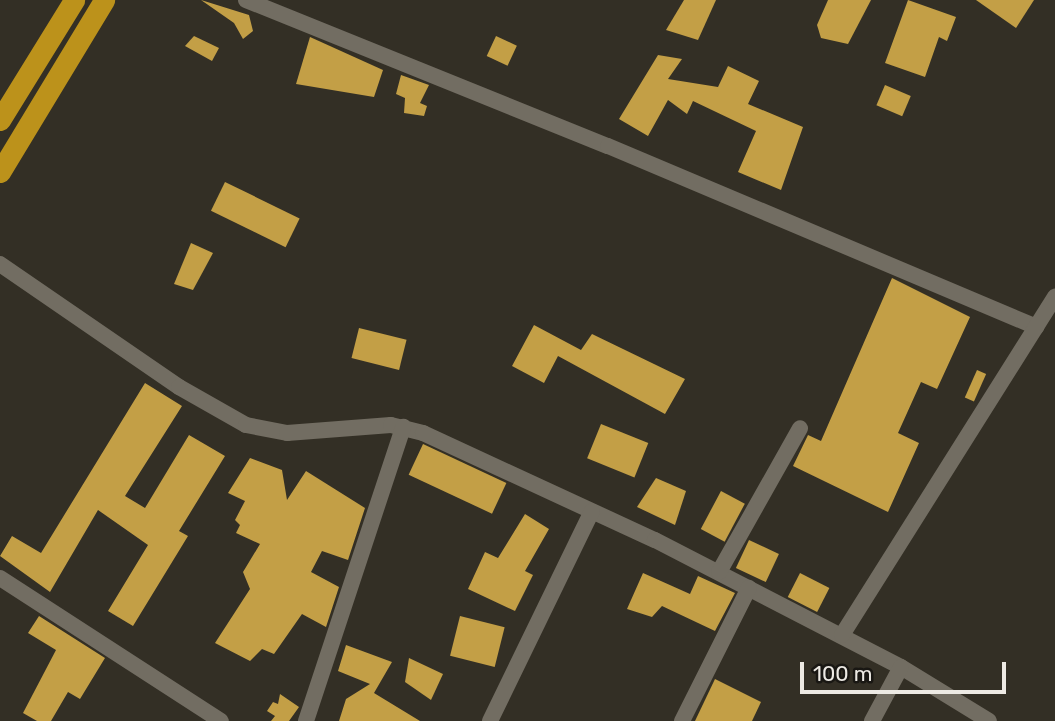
<!DOCTYPE html>
<style>
body{margin:0}
#map{position:relative;width:1055px;height:721px;overflow:hidden;background:#332f25;font-family:Rubik,sans-serif}
div>[style]{position:absolute}
.building>*{inset:0;background:#c39f46;transform-origin:0 0}
.street>*{height:16px;margin:-8px;padding:0 8px;transform-origin:8px;border-radius:8px;background:#726d62}
.highway>*{height:21px;margin:-10.5px;padding:0 10.5px;transform-origin:10.5px;border-radius:10.5px;background:#bc921b}
span{translate:-50% -50%;white-space:nowrap;text-align:center;line-height:1.15;-webkit-text-stroke:7px #191713;paint-order:stroke}
.scale{position:absolute;left:800px;top:662px;width:206px;height:32px;box-sizing:border-box;border:4px solid #edeae4;border-top:0;padding-left:9px;font-size:21px;line-height:24px;white-space:nowrap;color:#edeae4;-webkit-text-stroke:5px #191713;paint-order:stroke}
</style>
<div id="map">
<div class="building">
<div style="clip-path:polygon(201px 0,249px 15px,253px 31px,243px 39px,234px 23px)"></div>
<div style="clip-path:polygon(684px 0,716px 0,698px 40px,666px 30px)"></div>
<div style="clip-path:polygon(828px 0,871px 0,848px 44px,821px 38px,817px 25px)"></div>
<div style="clip-path:polygon(908px 0,956px 17px,947px 41px,939px 37px,925px 77px,885px 63px)"></div>
<div style="clip-path:polygon(976px 0,1034px 0,1016px 28px)"></div>
<div style="clip-path:polygon(194px 36px,219px 48px,212px 61px,185px 46px)"></div>
<div style="left:496px;top:36px;width:23px;height:22px;rotate:25deg"></div>
<div style="clip-path:polygon(310px 37px,383px 70px,374px 97px,296px 84px)"></div>
<div style="clip-path:polygon(658px 55px,682px 59px,668px 79px,718px 87px,728px 66px,759px 81px,748px 104px,803px 127px,781px 190px,738px 172px,756px 131px,693px 101px,687px 114px,668px 100px,648px 136px,619px 119px)"></div>
<div style="clip-path:polygon(401px 75px,429px 85px,420px 103px,427px 106px,424px 116px,404px 113px,405px 98px,396px 94px)"></div>
<div style="left:885px;top:85px;width:28px;height:22px;rotate:23deg"></div>
<div style="left:225px;top:182px;width:83px;height:32px;rotate:26deg"></div>
<div style="clip-path:polygon(191px 243px,213px 253px,193px 290px,174px 284px)"></div>
<div style="clip-path:polygon(892px 278px,970px 317px,937px 389px,921px 382px,898px 433px,919px 443px,888px 512px,793px 466px,808px 435px,821px 441px)"></div>
<div style="clip-path:polygon(534px 325px,581px 350px,592px 334px,685px 379px,665px 414px,558px 356px,544px 383px,512px 366px)"></div>
<div style="left:359px;top:328px;width:49px;height:31px;rotate:14deg"></div>
<div style="left:977px;top:370px;width:10px;height:30px;rotate:24deg"></div>
<div style="clip-path:polygon(145px 383px,182px 406px,125px 496px,145px 508px,189px 435px,225px 456px,179px 531px,188px 536px,133px 626px,108px 611px,148px 545px,98px 510px,50px 592px,0 556px,12px 536px,41px 553px)"></div>
<div style="left:601px;top:424px;width:51px;height:37px;rotate:22deg"></div>
<div style="left:423px;top:444px;width:92px;height:34px;rotate:25deg"></div>
<div style="clip-path:polygon(250px 458px,282px 470px,287px 500px,306px 471px,365px 508px,348px 560px,322px 551px,311px 572px,339px 587px,326px 627px,302px 614px,274px 654px,262px 649px,250px 661px,215px 643px,250px 589px,243px 572px,260px 544px,236px 533px,240px 525px,235px 520px,245px 501px,228px 493px)"></div>
<div style="clip-path:polygon(656px 478px,686px 491px,675px 525px,637px 507px)"></div>
<div style="left:721px;top:491px;width:27px;height:43px;rotate:28deg"></div>
<div style="clip-path:polygon(525px 514px,549px 529px,525px 571px,533px 575px,515px 611px,468px 589px,485px 552px,498px 558px)"></div>
<div style="left:749px;top:540px;width:33px;height:31px;rotate:25deg"></div>
<div style="clip-path:polygon(643px 573px,690px 594px,698px 576px,735px 593px,715px 631px,662px 606px,652px 617px,627px 609px)"></div>
<div style="left:800px;top:573px;width:33px;height:27px;rotate:27deg"></div>
<div style="clip-path:polygon(39px 616px,105px 658px,80px 699px,68px 692px,51px 721px,37px 721px,23px 713px,56px 650px,28px 633px)"></div>
<div style="left:460px;top:616px;width:46px;height:41px;rotate:14deg"></div>
<div style="clip-path:polygon(346px 645px,392px 662px,374px 693px,420px 721px,339px 721px,346px 699px,370px 684px,338px 671px)"></div>
<div style="clip-path:polygon(409px 658px,443px 674px,431px 700px,405px 682px)"></div>
<div style="clip-path:polygon(715px 679px,761px 702px,752px 721px,695px 721px)"></div>
<div style="clip-path:polygon(280px 694px,299px 707px,289px 721px,271px 721px,275px 716px,267px 711px,273px 702px,278px 704px)"></div>
</div>
<div class="street">
<div style="left:246px;top:0;width:390px;rotate:22deg"></div>
<div style="left:608px;top:146px;width:465px;rotate:22.9deg"></div>
<div style="left:0;top:264px;width:217px;rotate:34.5deg"></div>
<div style="left:179px;top:387px;width:77px;rotate:29.6deg"></div>
<div style="left:246px;top:425px;width:42px;rotate:11deg"></div>
<div style="left:287px;top:433px;width:104px;rotate:-4.4deg"></div>
<div style="left:391px;top:425px;width:33px;rotate:14deg"></div>
<div style="left:423px;top:433px;width:255px;rotate:24.8deg"></div>
<div style="left:655px;top:540px;width:277px;rotate:27.3deg"></div>
<div style="left:901px;top:667px;width:103px;rotate:31.5deg"></div>
<div style="left:719px;top:572px;width:165px;rotate:-60.6deg"></div>
<div style="left:0;top:578px;width:263px;rotate:32.9deg"></div>
<div style="left:842px;top:635px;width:400px;rotate:-57.8deg"></div>
<div style="left:306px;top:721px;width:310px;rotate:-71.7deg"></div>
<div style="left:490px;top:721px;width:233px;rotate:-64.1deg"></div>
<div style="left:682px;top:721px;width:149px;rotate:-63.3deg"></div>
<div style="left:872px;top:721px;width:61px;rotate:-61.8deg"></div>
</div>
<div class="highway">
<div style="left:0;top:120px;width:141px;rotate:-58.3deg"></div>
<div style="left:0;top:172px;width:201px;rotate:-58.8deg"></div>
</div>
<div class="scale">100 m</div>
</div>
